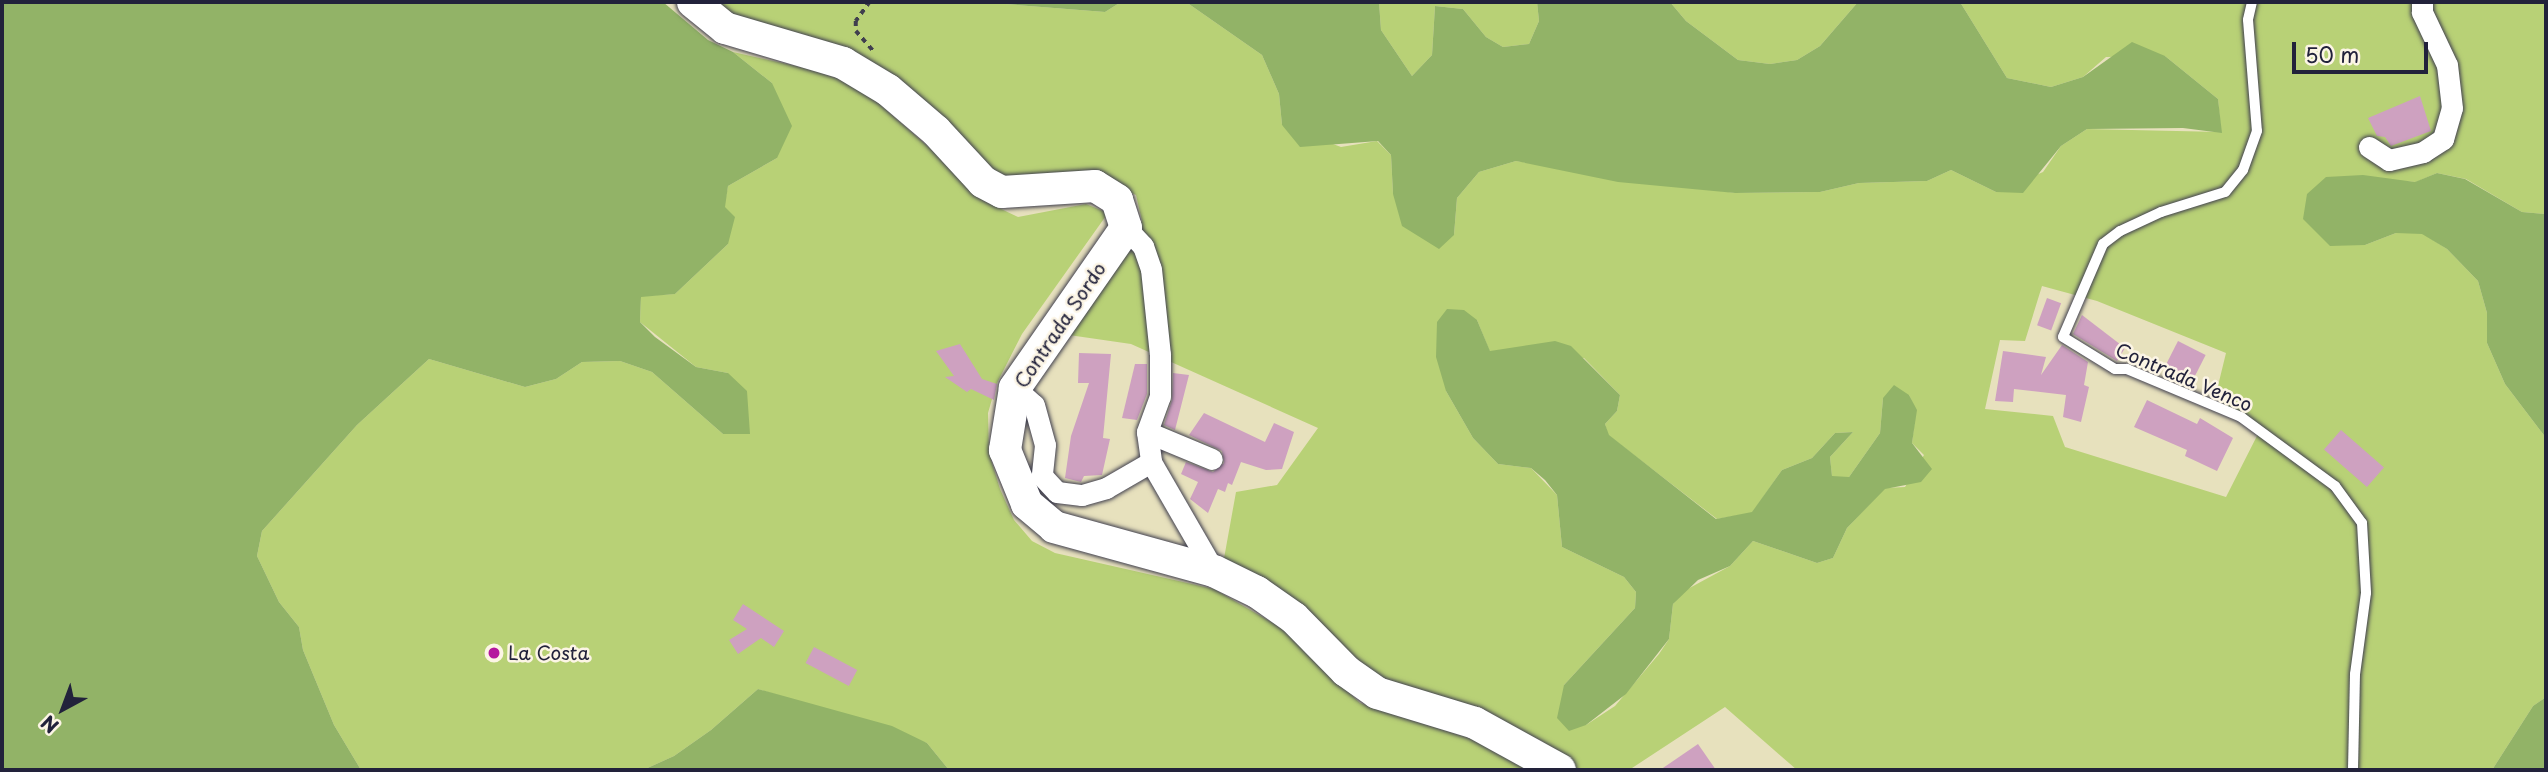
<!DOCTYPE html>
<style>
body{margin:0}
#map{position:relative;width:2548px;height:772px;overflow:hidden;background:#e7e1bd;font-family:"Playpen Sans",sans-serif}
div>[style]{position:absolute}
.green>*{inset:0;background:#b8d176}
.forest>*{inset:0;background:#92b367}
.building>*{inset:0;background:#cea1c0;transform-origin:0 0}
.path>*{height:3.5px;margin-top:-1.75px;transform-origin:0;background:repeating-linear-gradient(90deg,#403f4e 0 5px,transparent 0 10px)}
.roads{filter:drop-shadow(0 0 2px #403f4e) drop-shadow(0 0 2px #403f4e)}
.lane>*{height:10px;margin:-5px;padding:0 5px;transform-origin:5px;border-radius:5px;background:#fff}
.street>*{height:21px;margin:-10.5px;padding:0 10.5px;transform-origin:10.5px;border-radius:10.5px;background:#fff}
.secondary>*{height:32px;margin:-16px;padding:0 16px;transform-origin:16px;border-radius:16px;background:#fff}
.dots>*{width:19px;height:19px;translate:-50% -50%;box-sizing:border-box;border:4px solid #fcf5e5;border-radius:50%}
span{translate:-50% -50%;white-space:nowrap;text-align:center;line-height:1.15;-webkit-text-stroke:5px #fcf5e5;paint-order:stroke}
.street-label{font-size:19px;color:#22223b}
.poi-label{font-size:19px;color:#22223b}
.left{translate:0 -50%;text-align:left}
.frame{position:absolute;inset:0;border:4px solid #22223b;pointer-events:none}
.north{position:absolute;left:28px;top:674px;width:70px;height:70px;-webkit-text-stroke:5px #fcf5e5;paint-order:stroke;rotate:221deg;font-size:19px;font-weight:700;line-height:28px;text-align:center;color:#22223b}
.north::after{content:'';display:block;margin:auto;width:24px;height:32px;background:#22223b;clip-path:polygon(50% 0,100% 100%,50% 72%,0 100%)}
.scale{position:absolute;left:2292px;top:42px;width:136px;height:32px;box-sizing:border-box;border:4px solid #22223b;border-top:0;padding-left:9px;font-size:21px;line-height:24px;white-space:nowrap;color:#22223b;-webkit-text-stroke:5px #fcf5e5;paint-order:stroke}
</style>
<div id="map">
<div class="green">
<div style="clip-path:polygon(evenodd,706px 2px,980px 2px,1105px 12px,1121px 2px,1186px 2px,1262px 55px,1279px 94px,1282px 125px,1341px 147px,1377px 141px,1391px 155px,1393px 194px,1454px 235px,1457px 198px,1479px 172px,1516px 161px,1735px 193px,1820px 192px,1859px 183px,1927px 181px,1951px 170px,1996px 192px,2043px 172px,2061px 146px,2087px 129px,2221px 132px,2218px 99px,2165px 56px,2106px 57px,2083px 77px,2051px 87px,2007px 78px,1960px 2px,2546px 2px,2546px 214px,2522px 212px,2466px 179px,2437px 173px,2416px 182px,2399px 181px,2365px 245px,2396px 233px,2422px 233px,2447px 249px,2478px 281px,2487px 313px,2487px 343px,2505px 384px,2546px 438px,2546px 697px,2533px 706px,2492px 770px,1797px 770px,1725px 707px,1629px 770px,1575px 770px,1542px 741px,1476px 712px,1397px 697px,1223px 564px,1236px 492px,1277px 485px,1318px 428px,1131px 344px,1062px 334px,1142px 221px,1136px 195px,1113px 184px,1016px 188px,770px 31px,706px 2px,2042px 286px,2097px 301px,2226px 353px,2215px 398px,2261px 428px,2226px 497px,2065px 447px,2053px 416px,1985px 409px,2000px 340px,2025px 341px,2042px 286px,706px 2px,1477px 320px,1490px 352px,1584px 358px,1620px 395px,1617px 411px,1605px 424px,1608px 435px,1717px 519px,1752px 513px,1782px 470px,1812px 458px,1835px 433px,1853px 432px,1830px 457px,1832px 477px,1849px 477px,1880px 433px,1883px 398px,1909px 395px,1916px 410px,1912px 443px,1924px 455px,1905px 487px,1885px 488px,1847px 528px,1833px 558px,1817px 563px,1753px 541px,1730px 566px,1684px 591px,1673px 604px,1669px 639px,1659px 654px,1615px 706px,1586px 725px,1564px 685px,1635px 608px,1636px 592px,1624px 577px,1562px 547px,1557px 495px,1531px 468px,1498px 464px,1473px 438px,1446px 391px,1477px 320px)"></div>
<div style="clip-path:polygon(1379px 2px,1537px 2px,1539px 21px,1529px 44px,1503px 47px,1486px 37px,1463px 9px,1435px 6px,1432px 55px,1412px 76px,1381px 30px)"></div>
<div style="clip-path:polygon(1670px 2px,1858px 2px,1820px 46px,1797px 60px,1770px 64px,1738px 60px,1686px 21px)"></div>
<div style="clip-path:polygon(733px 52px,814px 70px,860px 87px,997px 207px,1018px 217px,1086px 204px,1108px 213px,1022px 334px,996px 385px,988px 413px,989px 453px,1000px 489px,1014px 520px,1032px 541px,1055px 553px,1214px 589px,1280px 627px,1360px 703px,1487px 744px,1534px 770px,949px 770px,927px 743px,758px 689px,711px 730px,674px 756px,643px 770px,361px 770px,334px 725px,303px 650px,299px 627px,279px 602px,257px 556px,262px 531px,357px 425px,429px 359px,525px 387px,556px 379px,582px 362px,620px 361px,652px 372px,723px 434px,728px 373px,696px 367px,640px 322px,641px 296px,675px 294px,728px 244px,724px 207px,728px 186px,777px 158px,772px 83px)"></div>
</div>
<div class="forest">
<div style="clip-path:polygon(2px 2px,663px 2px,708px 40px,733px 52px,772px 83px,792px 126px,777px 158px,728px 186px,725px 207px,735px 217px,728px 244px,675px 294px,641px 297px,640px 322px,655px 337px,696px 367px,728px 373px,747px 391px,750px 434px,723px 434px,652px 372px,620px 361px,582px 362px,556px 379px,525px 387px,429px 359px,357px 425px,262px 531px,257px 556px,279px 602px,299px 627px,303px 650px,334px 725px,361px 770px,2px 770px)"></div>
<div style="clip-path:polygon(980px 2px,1121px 2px,1105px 12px)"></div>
<div style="clip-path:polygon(1186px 2px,1379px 2px,1381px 30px,1412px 76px,1432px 55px,1435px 6px,1463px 9px,1486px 37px,1503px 47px,1529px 44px,1539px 21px,1537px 2px,1670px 2px,1686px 21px,1738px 60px,1770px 64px,1797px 60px,1820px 46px,1858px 2px,1960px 2px,2007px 78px,2051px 87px,2083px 77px,2132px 42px,2165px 56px,2218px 99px,2222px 133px,2183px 128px,2087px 129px,2061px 146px,2023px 193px,1996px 192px,1951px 170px,1927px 181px,1859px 183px,1820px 192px,1735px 193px,1618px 182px,1516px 161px,1479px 172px,1457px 198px,1454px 235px,1439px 249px,1402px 226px,1393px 194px,1391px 155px,1378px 141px,1300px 147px,1282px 125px,1279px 94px,1262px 55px)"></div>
<div style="clip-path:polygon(2437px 173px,2465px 179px,2522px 212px,2546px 214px,2546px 438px,2505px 384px,2487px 343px,2487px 313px,2478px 281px,2447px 249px,2422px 234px,2396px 233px,2365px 245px,2330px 246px,2303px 219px,2307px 194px,2326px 177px,2363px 175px,2415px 182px)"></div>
<div style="clip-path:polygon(1447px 309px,1464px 310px,1477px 320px,1490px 351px,1555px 341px,1571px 346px,1620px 395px,1617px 411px,1605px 424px,1609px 435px,1716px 519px,1752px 512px,1782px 470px,1812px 458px,1835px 433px,1853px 432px,1830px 457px,1832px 476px,1849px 477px,1880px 433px,1883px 398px,1894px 385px,1909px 395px,1917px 410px,1912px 443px,1932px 469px,1921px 482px,1885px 489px,1847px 528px,1833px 558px,1817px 563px,1753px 541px,1730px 566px,1698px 580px,1673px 604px,1669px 639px,1626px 694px,1586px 725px,1569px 731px,1557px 718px,1564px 685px,1635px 608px,1636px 592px,1624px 577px,1562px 547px,1557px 495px,1545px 480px,1531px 468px,1498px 464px,1473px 438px,1446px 391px,1436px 357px,1437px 322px)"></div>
<div style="clip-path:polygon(758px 689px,892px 726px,927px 743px,949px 770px,643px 770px,674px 756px,711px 730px)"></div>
<div style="clip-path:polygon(2546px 697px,2546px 770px,2492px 770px,2533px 706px)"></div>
</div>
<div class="building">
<div style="clip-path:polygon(2420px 96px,2431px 131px,2391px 146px,2385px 137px,2377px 136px,2368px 118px)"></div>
<div style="left:2047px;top:298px;width:15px;height:29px;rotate:20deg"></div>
<div style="clip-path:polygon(2082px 315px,2125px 348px,2117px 361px,2073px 334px)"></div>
<div style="left:2178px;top:341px;width:31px;height:28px;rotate:27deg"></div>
<div style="clip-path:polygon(960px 344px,982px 379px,997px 384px,994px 400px,971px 389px,967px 392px,945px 377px,954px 376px,936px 351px)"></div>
<div style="clip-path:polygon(2062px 345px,2088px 362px,2084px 385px,2089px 387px,2081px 422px,2063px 417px,2066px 395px,2014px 389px,2013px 402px,1995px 401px,2003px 351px,2046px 357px,2041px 375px)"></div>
<div style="clip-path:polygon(1079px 353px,1111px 354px,1103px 438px,1110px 439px,1102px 475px,1084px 476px,1081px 482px,1065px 478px,1071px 436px,1089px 383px,1078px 383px)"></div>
<div style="clip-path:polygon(1135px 364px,1147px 364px,1147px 394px,1137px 420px,1122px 418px)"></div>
<div style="clip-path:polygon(1173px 373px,1189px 375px,1175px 430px,1164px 425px,1172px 400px)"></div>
<div style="clip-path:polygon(2147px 400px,2197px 424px,2200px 418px,2233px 438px,2217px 471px,2185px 456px,2187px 450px,2134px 427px)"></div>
<div style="clip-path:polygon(1204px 413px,1265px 442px,1274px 423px,1294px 432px,1282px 469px,1266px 470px,1241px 462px,1232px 485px,1228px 483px,1225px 492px,1218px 489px,1208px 513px,1190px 499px,1198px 482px,1181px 474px,1186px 462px,1213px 472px,1224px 463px,1222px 451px,1189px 435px)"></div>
<div style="left:2341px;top:430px;width:57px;height:26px;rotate:41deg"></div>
<div style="clip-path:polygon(743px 604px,784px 631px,774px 647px,761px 638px,738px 654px,729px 640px,747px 629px,733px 620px)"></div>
<div style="left:814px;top:647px;width:49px;height:18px;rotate:28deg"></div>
<div style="clip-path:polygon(1698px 744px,1716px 770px,1660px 770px)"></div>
</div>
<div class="path">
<div style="left:870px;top:2px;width:24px;rotate:126deg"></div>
<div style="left:856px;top:21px;width:10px;rotate:90deg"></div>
<div style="left:856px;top:31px;width:28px;rotate:49deg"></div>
</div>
<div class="roads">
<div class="lane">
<div style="left:2252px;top:2px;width:18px;rotate:103deg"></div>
<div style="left:2248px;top:20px;width:111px;rotate:85.4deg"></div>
<div style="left:2257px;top:131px;width:41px;rotate:109.7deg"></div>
<div style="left:2243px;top:170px;width:28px;rotate:129deg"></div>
<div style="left:2225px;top:192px;width:67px;rotate:162.6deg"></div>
<div style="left:2161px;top:212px;width:45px;rotate:155.1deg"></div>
<div style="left:2120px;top:231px;width:21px;rotate:143deg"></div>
<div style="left:2103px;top:244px;width:101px;rotate:113.3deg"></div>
<div style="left:2063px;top:337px;width:61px;rotate:31.6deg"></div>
<div style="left:2115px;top:369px;width:12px"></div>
<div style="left:2127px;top:369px;width:124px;rotate:22.8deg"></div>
<div style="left:2241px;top:417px;width:117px;rotate:36.3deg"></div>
<div style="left:2335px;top:486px;width:46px;rotate:53.9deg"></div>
<div style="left:2362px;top:523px;width:70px;rotate:86.7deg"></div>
<div style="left:2366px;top:593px;width:82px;rotate:97.7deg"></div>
<div style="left:2355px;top:674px;width:96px;rotate:91.2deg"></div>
</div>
<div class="street">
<div style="left:2369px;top:147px;width:24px;rotate:33deg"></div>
<div style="left:2389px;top:160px;width:35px;rotate:-13deg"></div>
<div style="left:2423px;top:152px;width:24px;rotate:-33deg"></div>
<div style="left:2443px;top:139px;width:32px;rotate:-74deg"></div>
<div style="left:2452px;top:108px;width:43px;rotate:-96.6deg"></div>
<div style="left:2447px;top:65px;width:59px;rotate:-115.3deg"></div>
<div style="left:2422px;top:12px;width:10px;rotate:-90deg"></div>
<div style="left:1126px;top:228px;width:25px;rotate:47deg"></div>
<div style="left:1143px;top:246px;width:24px;rotate:71deg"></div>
<div style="left:1151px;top:269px;width:85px;rotate:84deg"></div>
<div style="left:1160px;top:354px;width:42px;rotate:90deg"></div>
<div style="left:1160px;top:396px;width:38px;rotate:110deg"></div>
<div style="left:1147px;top:432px;width:30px;rotate:82deg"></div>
<div style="left:1151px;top:462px;width:126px;rotate:60deg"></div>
<div style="left:1015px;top:388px;width:25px;rotate:42deg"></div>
<div style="left:1034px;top:405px;width:41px;rotate:74.6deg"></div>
<div style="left:1045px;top:445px;width:31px;rotate:96deg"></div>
<div style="left:1042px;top:476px;width:22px;rotate:47deg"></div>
<div style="left:1057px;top:492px;width:25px;rotate:7deg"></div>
<div style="left:1082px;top:495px;width:25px;rotate:-16deg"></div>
<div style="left:1106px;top:488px;width:52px;rotate:-30deg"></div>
<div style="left:1147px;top:432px;width:70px;rotate:22.6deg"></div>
</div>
<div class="secondary">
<div style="left:693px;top:2px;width:41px;rotate:39.1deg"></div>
<div style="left:725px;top:28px;width:123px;rotate:16.5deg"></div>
<div style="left:843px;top:63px;width:52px;rotate:31deg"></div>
<div style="left:888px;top:90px;width:63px;rotate:40.5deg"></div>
<div style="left:936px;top:131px;width:69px;rotate:47.3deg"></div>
<div style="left:983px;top:182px;width:21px;rotate:28deg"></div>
<div style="left:1002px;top:192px;width:93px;rotate:-3.7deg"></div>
<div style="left:1095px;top:186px;width:26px;rotate:32deg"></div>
<div style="left:1117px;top:200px;width:29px;rotate:72deg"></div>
<div style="left:1126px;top:228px;width:195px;rotate:124.8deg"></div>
<div style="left:1015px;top:388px;width:63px;rotate:99.2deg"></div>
<div style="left:1005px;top:450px;width:58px;rotate:67.8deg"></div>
<div style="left:1027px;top:504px;width:35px;rotate:40deg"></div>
<div style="left:1054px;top:527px;width:166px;rotate:15.4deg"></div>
<div style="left:1214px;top:571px;width:48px;rotate:26deg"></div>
<div style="left:1257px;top:592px;width:45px;rotate:35.1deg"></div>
<div style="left:1294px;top:618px;width:74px;rotate:45.5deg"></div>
<div style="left:1346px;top:671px;width:38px;rotate:35deg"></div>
<div style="left:1377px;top:693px;width:102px;rotate:17deg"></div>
<div style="left:1475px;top:723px;width:97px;rotate:28.9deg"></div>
</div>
</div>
<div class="dots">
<div style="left:494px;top:653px;background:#b5179e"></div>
</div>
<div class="street-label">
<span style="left:1060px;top:325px;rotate:-56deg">Contrada Sordo</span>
<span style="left:2184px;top:377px;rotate:23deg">Contrada Venco</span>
</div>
<div class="poi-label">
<span class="left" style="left:508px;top:653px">La Costa</span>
</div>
<div class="frame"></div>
<div class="north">N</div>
<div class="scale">50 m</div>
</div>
